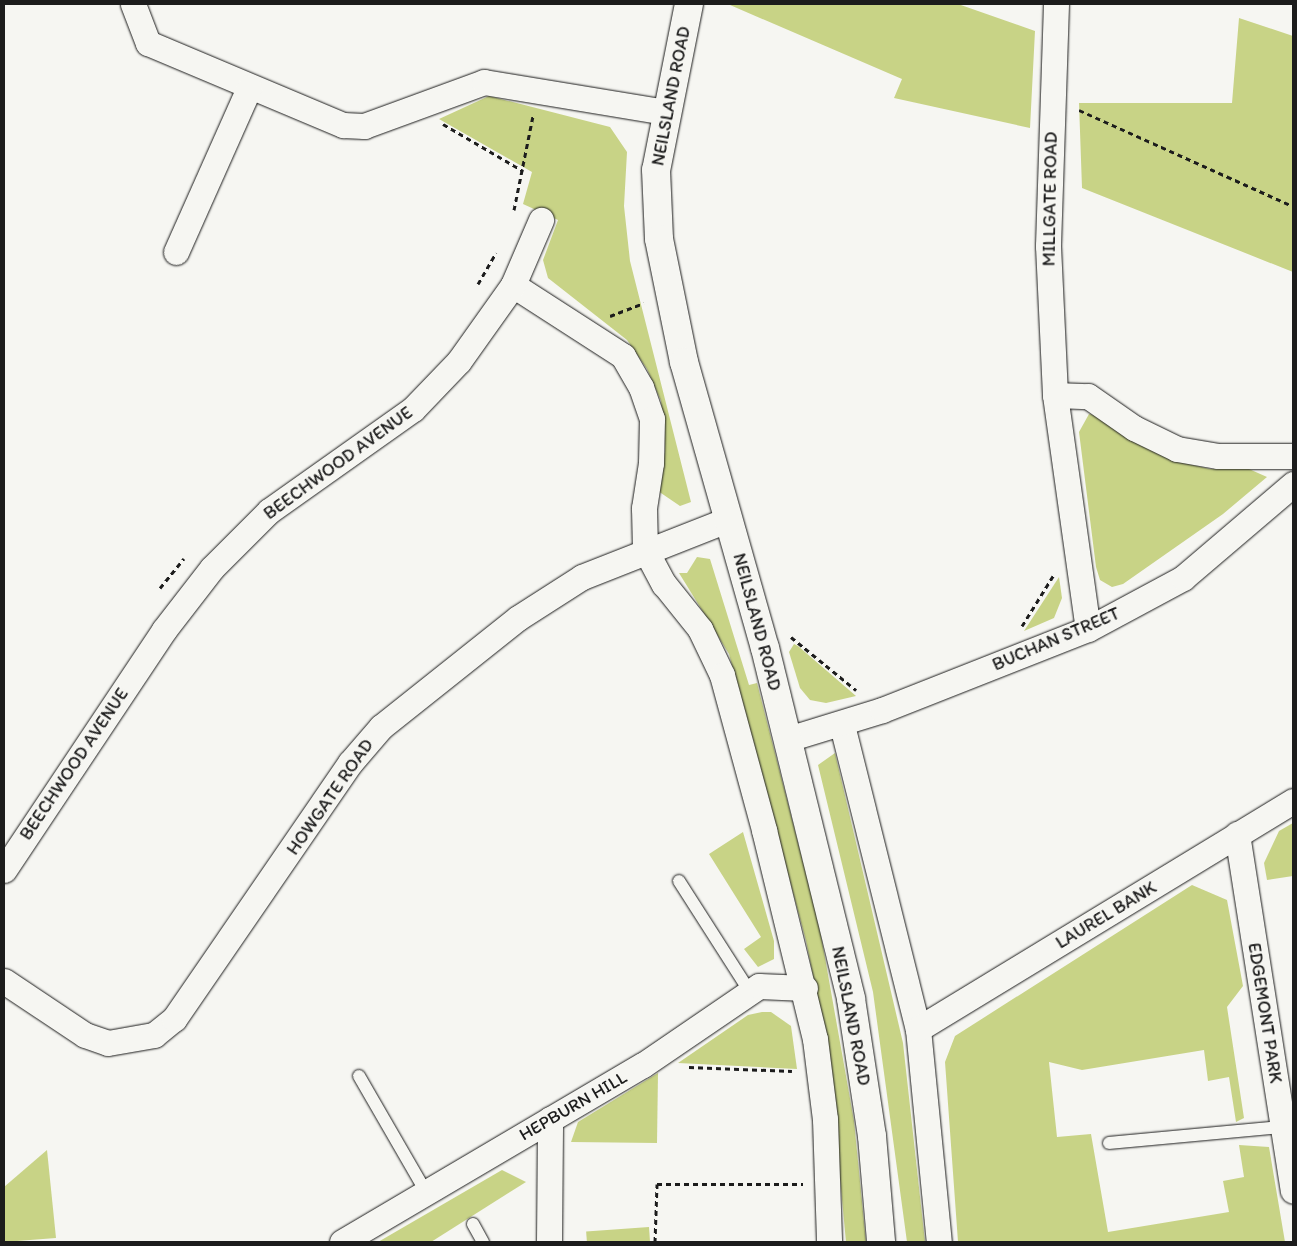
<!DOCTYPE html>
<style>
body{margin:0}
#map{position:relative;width:1297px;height:1246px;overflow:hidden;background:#f6f6f2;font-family:Itim,sans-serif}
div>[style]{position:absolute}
.green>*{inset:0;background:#c8d386;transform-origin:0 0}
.path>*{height:3px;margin-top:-1.5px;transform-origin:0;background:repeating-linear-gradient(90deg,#1c1c1c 0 5px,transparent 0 9px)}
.roads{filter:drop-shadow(0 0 1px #1c1c1c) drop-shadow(0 0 1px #1c1c1c)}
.lane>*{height:12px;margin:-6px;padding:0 6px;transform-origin:6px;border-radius:6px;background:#f6f6f2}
.street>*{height:25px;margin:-12.5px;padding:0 12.5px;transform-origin:12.5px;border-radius:12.5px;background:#f6f6f2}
.secondary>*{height:28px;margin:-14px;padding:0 14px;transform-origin:14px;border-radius:14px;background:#f6f6f2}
span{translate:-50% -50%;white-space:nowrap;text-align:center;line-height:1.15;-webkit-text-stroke:4px #f6f6f2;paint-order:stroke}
.street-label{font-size:18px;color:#1c1c1c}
.frame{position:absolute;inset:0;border:5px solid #1c1c1c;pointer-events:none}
</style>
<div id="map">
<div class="green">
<div style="clip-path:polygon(958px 4px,1035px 31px,1030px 128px,894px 98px,902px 79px,730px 5px)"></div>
<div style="clip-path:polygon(1239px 18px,1293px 36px,1293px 272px,1082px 188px,1079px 103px,1232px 103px)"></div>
<div style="clip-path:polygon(489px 96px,610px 127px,627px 152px,624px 206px,630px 261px,691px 502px,680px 506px,658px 491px,665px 450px,661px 401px,647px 369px,627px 340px,548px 278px,543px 260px,558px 220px,523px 204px,532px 172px,439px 119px)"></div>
<div style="clip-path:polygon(1089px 414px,1101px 416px,1120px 433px,1176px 461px,1210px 469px,1249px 469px,1267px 477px,1223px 514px,1123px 584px,1112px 587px,1100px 580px,1096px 567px,1079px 432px)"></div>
<div style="clip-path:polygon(697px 557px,710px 559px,749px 685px,757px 683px,819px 924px,854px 1121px,866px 1242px,846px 1242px,828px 1050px,806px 941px,729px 654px,679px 573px,687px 573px)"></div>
<div style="clip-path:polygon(1059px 577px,1062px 598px,1054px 618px,1024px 631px)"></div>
<div style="clip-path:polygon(794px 644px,798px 646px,856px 696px,826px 703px,810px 700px,800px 688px,789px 652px)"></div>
<div style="clip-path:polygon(835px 753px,903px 1043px,925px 1242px,907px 1242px,873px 992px,818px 765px)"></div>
<div style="clip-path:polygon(1293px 823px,1293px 876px,1267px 880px,1264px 863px,1279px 831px)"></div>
<div style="clip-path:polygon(743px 832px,774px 941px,774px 959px,758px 967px,744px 949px,761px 937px,709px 854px)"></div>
<div style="clip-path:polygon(1192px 885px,1227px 900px,1243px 986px,1227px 1007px,1244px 1118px,1236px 1122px,1229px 1077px,1208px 1081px,1204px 1050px,1082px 1070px,1049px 1062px,1057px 1137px,1091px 1134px,1108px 1232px,1229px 1212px,1223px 1181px,1244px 1177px,1239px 1145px,1269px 1147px,1285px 1242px,958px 1242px,945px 1062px,955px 1036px)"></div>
<div style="clip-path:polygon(762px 1012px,771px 1012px,791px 1026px,797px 1069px,678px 1063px,748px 1015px)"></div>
<div style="clip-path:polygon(658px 1073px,657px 1143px,571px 1142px,578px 1122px)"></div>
<div style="clip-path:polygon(47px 1150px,56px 1238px,4px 1242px,4px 1187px)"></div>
<div style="clip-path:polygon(502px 1170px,526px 1182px,431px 1242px,378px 1242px)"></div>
<div style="left:649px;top:1227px;width:15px;height:63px;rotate:86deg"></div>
</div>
<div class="path">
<div style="left:1079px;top:110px;width:235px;rotate:24.2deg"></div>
<div style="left:443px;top:124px;width:93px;rotate:30.4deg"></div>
<div style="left:514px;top:210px;width:96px;rotate:-78.6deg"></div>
<div style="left:478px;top:284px;width:36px;rotate:-60deg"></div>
<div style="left:610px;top:316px;width:36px;rotate:-21deg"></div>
<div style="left:160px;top:588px;width:38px;rotate:-51deg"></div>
<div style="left:1022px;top:626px;width:59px;rotate:-58.2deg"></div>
<div style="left:791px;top:637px;width:84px;rotate:39.2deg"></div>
<div style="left:689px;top:1067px;width:103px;rotate:2.2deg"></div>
<div style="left:655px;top:1242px;width:58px;rotate:-88deg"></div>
<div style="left:657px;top:1184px;width:146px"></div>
</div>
<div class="roads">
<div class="lane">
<div style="left:679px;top:881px;width:132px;rotate:57.4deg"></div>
<div style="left:359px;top:1076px;width:134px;rotate:60deg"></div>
<div style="left:1109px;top:1143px;width:175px;rotate:-5.3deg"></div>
<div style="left:473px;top:1224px;width:21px;rotate:61deg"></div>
</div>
<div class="street">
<div style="left:133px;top:4px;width:42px;rotate:69deg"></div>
<div style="left:148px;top:43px;width:212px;rotate:22.8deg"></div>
<div style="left:343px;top:125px;width:21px;rotate:3deg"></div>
<div style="left:364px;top:126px;width:128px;rotate:-20.1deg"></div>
<div style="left:484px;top:82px;width:183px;rotate:9.4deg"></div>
<div style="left:1056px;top:4px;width:242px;rotate:91.9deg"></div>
<div style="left:1048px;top:246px;width:149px;rotate:87.3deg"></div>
<div style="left:1055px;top:395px;width:236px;rotate:82deg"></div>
<div style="left:176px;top:252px;width:180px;rotate:-66deg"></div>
<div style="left:513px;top:285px;width:131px;rotate:32.8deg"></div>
<div style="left:623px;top:356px;width:36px;rotate:60deg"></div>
<div style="left:641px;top:387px;width:34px;rotate:71deg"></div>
<div style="left:652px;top:419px;width:44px;rotate:91.3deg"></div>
<div style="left:651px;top:463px;width:46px;rotate:98.8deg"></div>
<div style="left:644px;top:508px;width:41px;rotate:88.6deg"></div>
<div style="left:645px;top:549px;width:40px;rotate:62deg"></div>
<div style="left:664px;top:584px;width:58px;rotate:51.3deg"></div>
<div style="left:700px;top:629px;width:51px;rotate:64.4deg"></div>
<div style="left:722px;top:675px;width:161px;rotate:74.8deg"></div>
<div style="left:764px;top:830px;width:215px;rotate:76.3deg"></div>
<div style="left:815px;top:1039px;width:81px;rotate:82.9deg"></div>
<div style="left:825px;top:1119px;width:123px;rotate:88.1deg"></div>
<div style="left:1055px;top:395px;width:33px;rotate:2deg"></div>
<div style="left:1088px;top:396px;width:56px;rotate:34.8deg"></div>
<div style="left:1134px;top:428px;width:48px;rotate:26deg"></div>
<div style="left:1177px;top:449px;width:42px;rotate:9.7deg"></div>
<div style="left:1218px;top:456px;width:75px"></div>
<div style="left:842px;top:725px;width:313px;rotate:76deg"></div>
<div style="left:918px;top:1029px;width:214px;rotate:84.4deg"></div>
<div style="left:788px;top:739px;width:98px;rotate:-17.1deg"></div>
<div style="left:882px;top:710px;width:221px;rotate:-21.5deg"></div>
<div style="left:1088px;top:629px;width:108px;rotate:-28.2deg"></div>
<div style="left:1183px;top:578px;width:145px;rotate:-40.5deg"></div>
<div style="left:1237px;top:834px;width:361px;rotate:81.1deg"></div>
<div style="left:4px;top:870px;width:288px;rotate:-56.3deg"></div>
<div style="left:164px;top:630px;width:78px;rotate:-52.3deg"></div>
<div style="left:212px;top:568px;width:81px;rotate:-45deg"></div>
<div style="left:269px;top:511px;width:176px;rotate:-35.3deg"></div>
<div style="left:413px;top:409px;width:66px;rotate:-46.2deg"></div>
<div style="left:459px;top:361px;width:93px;rotate:-54.6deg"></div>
<div style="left:513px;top:285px;width:71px;rotate:-66.7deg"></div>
<div style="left:4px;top:981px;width:97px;rotate:33.7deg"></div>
<div style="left:85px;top:1035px;width:24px;rotate:19deg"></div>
<div style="left:108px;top:1043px;width:47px;rotate:-9.9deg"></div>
<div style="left:154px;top:1035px;width:26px;rotate:-39deg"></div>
<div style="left:174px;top:1019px;width:311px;rotate:-55.5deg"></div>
<div style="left:350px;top:763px;width:48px;rotate:-49.3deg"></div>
<div style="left:381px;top:727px;width:175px;rotate:-38.5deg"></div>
<div style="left:518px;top:618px;width:76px;rotate:-32.6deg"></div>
<div style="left:582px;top:577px;width:158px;rotate:-21.5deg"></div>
<div style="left:918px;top:1029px;width:439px;rotate:-31.3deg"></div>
<div style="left:342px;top:1242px;width:349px;rotate:-30.5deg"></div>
<div style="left:643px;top:1065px;width:140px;rotate:-34.3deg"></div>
<div style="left:759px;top:986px;width:46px;rotate:2.5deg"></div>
<div style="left:549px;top:1242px;width:123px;rotate:-89.5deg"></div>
</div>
<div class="secondary">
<div style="left:689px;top:4px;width:169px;rotate:101.2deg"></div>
<div style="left:656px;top:170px;width:69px;rotate:87.5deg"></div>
<div style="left:659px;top:239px;width:126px;rotate:78.5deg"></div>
<div style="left:684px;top:362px;width:297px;rotate:74.2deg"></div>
<div style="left:765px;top:648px;width:361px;rotate:76.2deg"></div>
<div style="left:851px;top:999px;width:139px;rotate:81.3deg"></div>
<div style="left:872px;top:1136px;width:106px;rotate:85.1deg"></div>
</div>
</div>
<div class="street-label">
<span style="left:671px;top:96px;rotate:-79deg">NEILSLAND ROAD</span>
<span style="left:1050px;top:199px;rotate:-89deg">MILLGATE ROAD</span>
<span style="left:338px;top:463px;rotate:-36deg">BEECHWOOD AVENUE</span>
<span style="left:757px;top:622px;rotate:75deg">NEILSLAND ROAD</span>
<span style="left:1056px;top:639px;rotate:-23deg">BUCHAN STREET</span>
<span style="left:74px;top:764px;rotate:-56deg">BEECHWOOD AVENUE</span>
<span style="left:330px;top:797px;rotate:-55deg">HOWGATE ROAD</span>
<span style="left:1106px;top:915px;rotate:-31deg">LAUREL BANK</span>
<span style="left:1265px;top:1013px;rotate:81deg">EDGEMONT PARK</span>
<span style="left:851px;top:1016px;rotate:79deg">NEILSLAND ROAD</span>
<span style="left:573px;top:1106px;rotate:-30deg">HEPBURN HILL</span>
</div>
<div class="frame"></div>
</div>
